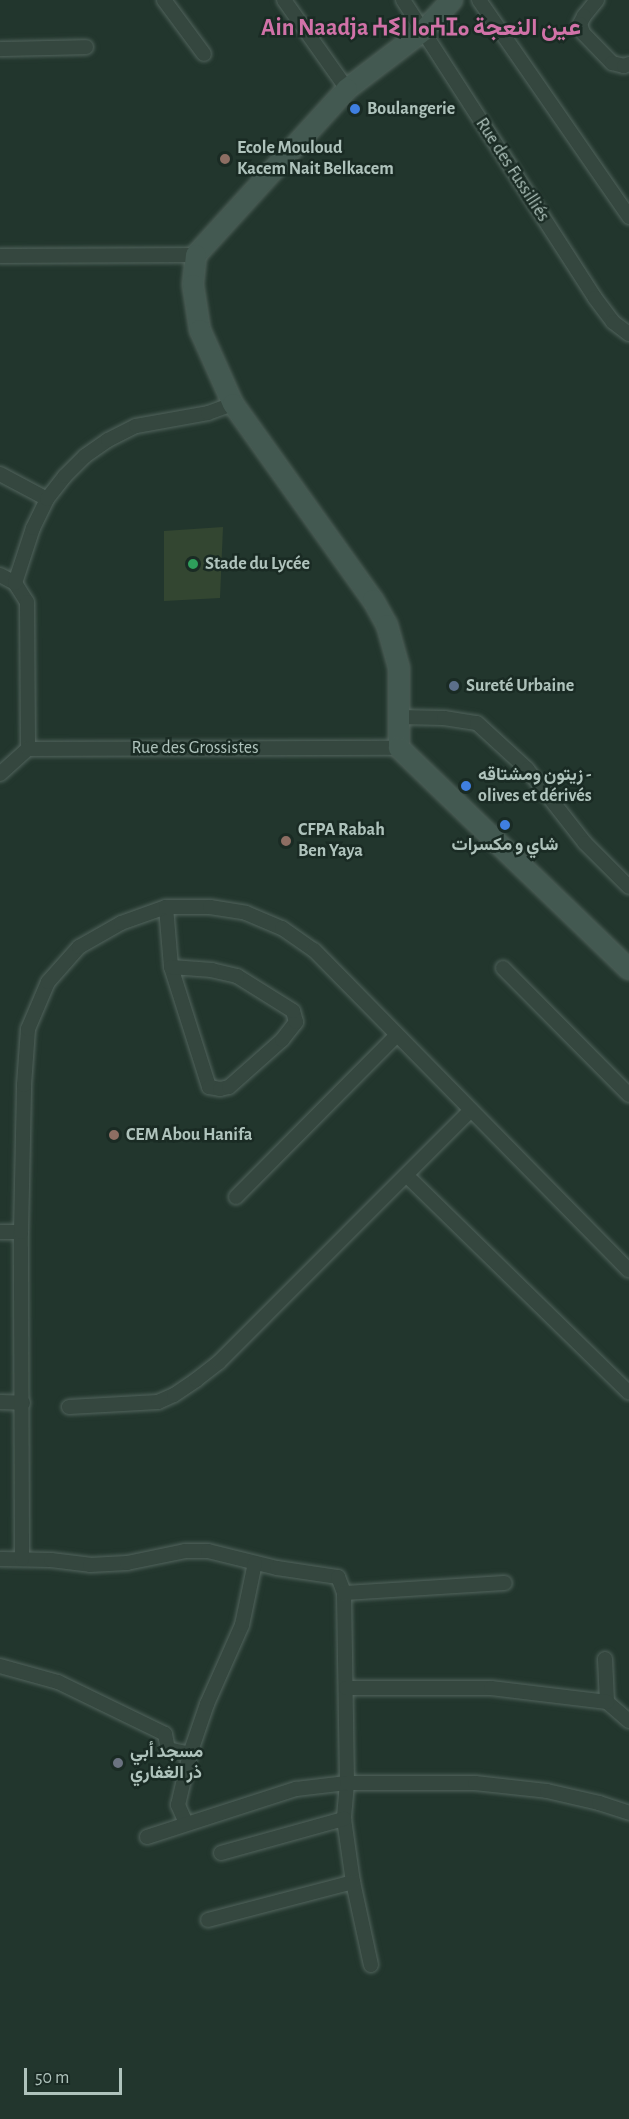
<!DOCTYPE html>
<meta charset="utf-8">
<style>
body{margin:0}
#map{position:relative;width:629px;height:2119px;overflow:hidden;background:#22362d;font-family:"Alegreya Sans",Vazirmatn,"Noto Sans Tifinagh",sans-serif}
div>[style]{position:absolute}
.green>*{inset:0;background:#334631}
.roads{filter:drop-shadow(0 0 2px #52645d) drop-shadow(0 0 2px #52645d)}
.street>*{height:14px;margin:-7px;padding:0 7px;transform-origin:7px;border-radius:7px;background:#35473f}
.secondary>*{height:20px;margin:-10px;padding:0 10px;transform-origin:10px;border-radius:10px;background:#435951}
.dots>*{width:16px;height:16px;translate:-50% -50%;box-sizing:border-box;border:3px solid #1a2b24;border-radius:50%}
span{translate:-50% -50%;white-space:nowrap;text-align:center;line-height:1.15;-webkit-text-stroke:5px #1a2b24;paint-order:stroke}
.poi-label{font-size:18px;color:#afc3bc;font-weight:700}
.left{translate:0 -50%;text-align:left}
.street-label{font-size:18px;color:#afc3bc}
.district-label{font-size:24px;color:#d172a8;font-weight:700}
.scale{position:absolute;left:24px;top:2068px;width:98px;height:27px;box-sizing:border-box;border:3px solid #afc3bc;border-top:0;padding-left:8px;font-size:18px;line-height:21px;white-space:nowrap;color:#afc3bc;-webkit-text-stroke:4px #1a2b24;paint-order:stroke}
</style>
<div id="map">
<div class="green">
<div style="clip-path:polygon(223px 527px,220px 598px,164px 601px,164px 531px)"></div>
</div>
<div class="roads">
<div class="street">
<div style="left:164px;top:0;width:67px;rotate:53.5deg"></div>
<div style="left:284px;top:0;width:109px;rotate:54.7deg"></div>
<div style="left:403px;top:0;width:354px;rotate:57.2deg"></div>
<div style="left:595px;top:298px;width:30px;rotate:53deg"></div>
<div style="left:613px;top:322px;width:20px;rotate:37deg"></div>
<div style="left:479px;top:0;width:264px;rotate:55.3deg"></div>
<div style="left:597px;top:0;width:21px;rotate:129deg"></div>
<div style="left:584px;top:16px;width:9px;rotate:117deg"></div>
<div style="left:580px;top:24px;width:9px;rotate:72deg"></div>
<div style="left:583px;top:33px;width:42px;rotate:46deg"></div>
<div style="left:612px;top:63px;width:12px;rotate:14deg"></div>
<div style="left:624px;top:66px;width:5px;rotate:-22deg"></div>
<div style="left:0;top:49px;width:86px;rotate:-1.3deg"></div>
<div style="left:0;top:256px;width:196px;rotate:-0.3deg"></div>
<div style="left:0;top:474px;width:53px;rotate:28deg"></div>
<div style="left:0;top:575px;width:17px;rotate:28deg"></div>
<div style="left:15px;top:583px;width:22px;rotate:58deg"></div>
<div style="left:27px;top:602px;width:147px;rotate:89.6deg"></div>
<div style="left:15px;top:583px;width:58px;rotate:-71.9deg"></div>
<div style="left:33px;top:528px;width:32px;rotate:-64deg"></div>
<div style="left:47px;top:499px;width:29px;rotate:-52deg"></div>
<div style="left:65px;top:476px;width:28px;rotate:-45deg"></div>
<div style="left:85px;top:456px;width:28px;rotate:-35deg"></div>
<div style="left:108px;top:440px;width:31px;rotate:-27deg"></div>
<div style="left:136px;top:426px;width:73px;rotate:-10.2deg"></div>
<div style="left:208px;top:413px;width:27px;rotate:-20deg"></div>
<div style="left:399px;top:717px;width:45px;rotate:1.3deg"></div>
<div style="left:444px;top:718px;width:33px;rotate:9deg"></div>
<div style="left:477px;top:723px;width:68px;rotate:42.6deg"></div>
<div style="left:527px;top:769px;width:94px;rotate:51.9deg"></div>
<div style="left:585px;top:843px;width:62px;rotate:45deg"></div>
<div style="left:0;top:774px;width:38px;rotate:-42deg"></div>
<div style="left:28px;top:749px;width:371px;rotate:-0.2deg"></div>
<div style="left:166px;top:907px;width:60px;rotate:85.2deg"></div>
<div style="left:171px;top:967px;width:126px;rotate:72.4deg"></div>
<div style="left:209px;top:1087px;width:11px;rotate:10deg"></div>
<div style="left:220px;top:1089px;width:9px;rotate:-13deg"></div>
<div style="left:229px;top:1087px;width:71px;rotate:-41.6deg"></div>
<div style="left:282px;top:1040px;width:23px;rotate:-52deg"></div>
<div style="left:296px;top:1022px;width:11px;rotate:-105deg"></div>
<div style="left:293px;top:1011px;width:66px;rotate:-148deg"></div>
<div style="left:237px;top:976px;width:26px;rotate:-167deg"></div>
<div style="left:212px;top:970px;width:41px;rotate:-175.8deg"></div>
<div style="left:503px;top:968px;width:179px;rotate:45.2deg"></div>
<div style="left:407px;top:1176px;width:310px;rotate:44.3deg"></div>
<div style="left:236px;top:1197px;width:227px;rotate:-45.2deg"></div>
<div style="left:0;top:1232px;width:21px"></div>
<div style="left:0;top:1402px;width:23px;rotate:2deg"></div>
<div style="left:69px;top:1407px;width:89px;rotate:-3.2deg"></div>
<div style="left:158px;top:1402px;width:17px;rotate:-24deg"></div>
<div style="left:174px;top:1395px;width:27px;rotate:-34deg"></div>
<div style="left:196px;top:1380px;width:29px;rotate:-38deg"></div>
<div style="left:219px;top:1362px;width:356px;rotate:-45deg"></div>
<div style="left:0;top:1559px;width:51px;rotate:1.1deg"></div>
<div style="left:51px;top:1560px;width:39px;rotate:7deg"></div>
<div style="left:90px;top:1565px;width:37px;rotate:-3deg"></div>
<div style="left:127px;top:1563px;width:59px;rotate:-11.7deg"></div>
<div style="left:185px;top:1551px;width:23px"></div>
<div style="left:208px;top:1551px;width:71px;rotate:13.8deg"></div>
<div style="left:277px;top:1568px;width:62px;rotate:8.4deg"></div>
<div style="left:338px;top:1577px;width:17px;rotate:69deg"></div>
<div style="left:344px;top:1593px;width:190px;rotate:89.1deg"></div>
<div style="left:347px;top:1783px;width:36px;rotate:95deg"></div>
<div style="left:344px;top:1819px;width:64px;rotate:81.9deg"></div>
<div style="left:353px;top:1882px;width:85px;rotate:77.8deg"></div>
<div style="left:22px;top:1559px;width:327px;rotate:-90.2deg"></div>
<div style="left:21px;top:1232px;width:147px;rotate:-88.8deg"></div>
<div style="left:24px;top:1085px;width:56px;rotate:-85.9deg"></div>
<div style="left:28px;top:1029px;width:51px;rotate:-66.9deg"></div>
<div style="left:48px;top:982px;width:47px;rotate:-48.5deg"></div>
<div style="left:79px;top:947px;width:48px;rotate:-29.7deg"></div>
<div style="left:121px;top:923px;width:48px;rotate:-19.6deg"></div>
<div style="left:166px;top:907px;width:44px"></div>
<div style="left:210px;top:907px;width:36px;rotate:9deg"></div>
<div style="left:246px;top:913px;width:39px;rotate:23deg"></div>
<div style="left:282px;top:928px;width:39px;rotate:35deg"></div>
<div style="left:314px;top:950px;width:449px;rotate:45.5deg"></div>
<div style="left:344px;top:1593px;width:161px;rotate:-3.6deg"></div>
<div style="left:605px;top:1659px;width:43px;rotate:87.3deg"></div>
<div style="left:607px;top:1702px;width:29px;rotate:41deg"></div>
<div style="left:0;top:1666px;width:60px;rotate:15.4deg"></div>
<div style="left:58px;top:1682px;width:119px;rotate:25.9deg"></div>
<div style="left:165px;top:1734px;width:15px;rotate:79deg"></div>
<div style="left:168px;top:1749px;width:23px;rotate:13deg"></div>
<div style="left:346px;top:1688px;width:145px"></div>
<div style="left:491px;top:1688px;width:117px;rotate:6.9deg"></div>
<div style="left:186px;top:1823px;width:20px;rotate:-114deg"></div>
<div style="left:178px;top:1805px;width:52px;rotate:-76.8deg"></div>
<div style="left:190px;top:1754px;width:53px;rotate:-71.2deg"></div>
<div style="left:207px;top:1704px;width:86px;rotate:-66.1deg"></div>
<div style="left:242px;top:1625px;width:63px;rotate:-78.2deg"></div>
<div style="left:147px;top:1837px;width:157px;rotate:-17.9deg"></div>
<div style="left:296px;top:1789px;width:51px;rotate:-6.7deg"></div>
<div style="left:347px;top:1783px;width:128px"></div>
<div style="left:475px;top:1783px;width:72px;rotate:6.3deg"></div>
<div style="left:547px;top:1791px;width:53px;rotate:13deg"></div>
<div style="left:599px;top:1803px;width:32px;rotate:18deg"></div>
<div style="left:221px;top:1853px;width:128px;rotate:-15.5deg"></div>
<div style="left:208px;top:1920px;width:150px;rotate:-14.7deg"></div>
</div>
<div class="secondary">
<div style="left:452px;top:0;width:42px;rotate:133.1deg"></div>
<div style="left:423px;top:31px;width:96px;rotate:142.7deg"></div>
<div style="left:347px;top:89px;width:224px;rotate:132.3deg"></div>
<div style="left:196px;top:255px;width:30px;rotate:96deg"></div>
<div style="left:193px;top:285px;width:46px;rotate:81.2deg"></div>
<div style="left:200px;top:330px;width:81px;rotate:66deg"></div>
<div style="left:233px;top:404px;width:241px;rotate:54.5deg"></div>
<div style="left:373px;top:600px;width:29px;rotate:61deg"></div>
<div style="left:387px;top:625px;width:45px;rotate:74.4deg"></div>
<div style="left:399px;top:668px;width:80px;rotate:90deg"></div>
<div style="left:399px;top:748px;width:319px;rotate:43.9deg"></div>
</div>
</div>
<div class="dots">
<div style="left:355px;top:109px;background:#3f7fe0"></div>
<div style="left:225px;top:159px;background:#8d6e63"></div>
<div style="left:193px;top:564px;background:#2e9e5b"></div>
<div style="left:454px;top:686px;background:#5c6f8a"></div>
<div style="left:466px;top:786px;background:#3f7fe0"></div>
<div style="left:505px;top:825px;background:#3f7fe0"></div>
<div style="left:286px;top:841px;background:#8d6e63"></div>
<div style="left:114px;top:1135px;background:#8d6e63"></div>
<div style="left:118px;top:1763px;background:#6b7280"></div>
</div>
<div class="poi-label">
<span class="left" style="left:367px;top:109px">Boulangerie</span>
<span class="left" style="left:237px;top:159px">Ecole Mouloud<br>Kacem Nait Belkacem</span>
<span class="left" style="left:205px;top:564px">Stade du Lycée</span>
<span class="left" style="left:466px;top:686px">Sureté Urbaine</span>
<span class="left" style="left:478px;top:786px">زيتون ومشتاقه -<br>olives et dérivés</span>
<span class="left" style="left:298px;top:841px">CFPA Rabah<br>Ben Yaya</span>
<span style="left:505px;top:845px">شاي و مكسرات</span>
<span class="left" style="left:126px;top:1135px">CEM Abou Hanifa</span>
<span class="left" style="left:130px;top:1763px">مسجد أبي<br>ذر الغفاري</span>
</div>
<div class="street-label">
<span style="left:512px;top:170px;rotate:57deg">Rue des Fussilliés</span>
<span style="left:195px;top:748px">Rue des Grossistes</span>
</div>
<div class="district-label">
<span style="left:421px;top:29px">Ain Naadja ⵄⵉⵏ ⵏⴰⵄⵊⴰ عين النعجة</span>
</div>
<div class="scale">50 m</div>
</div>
